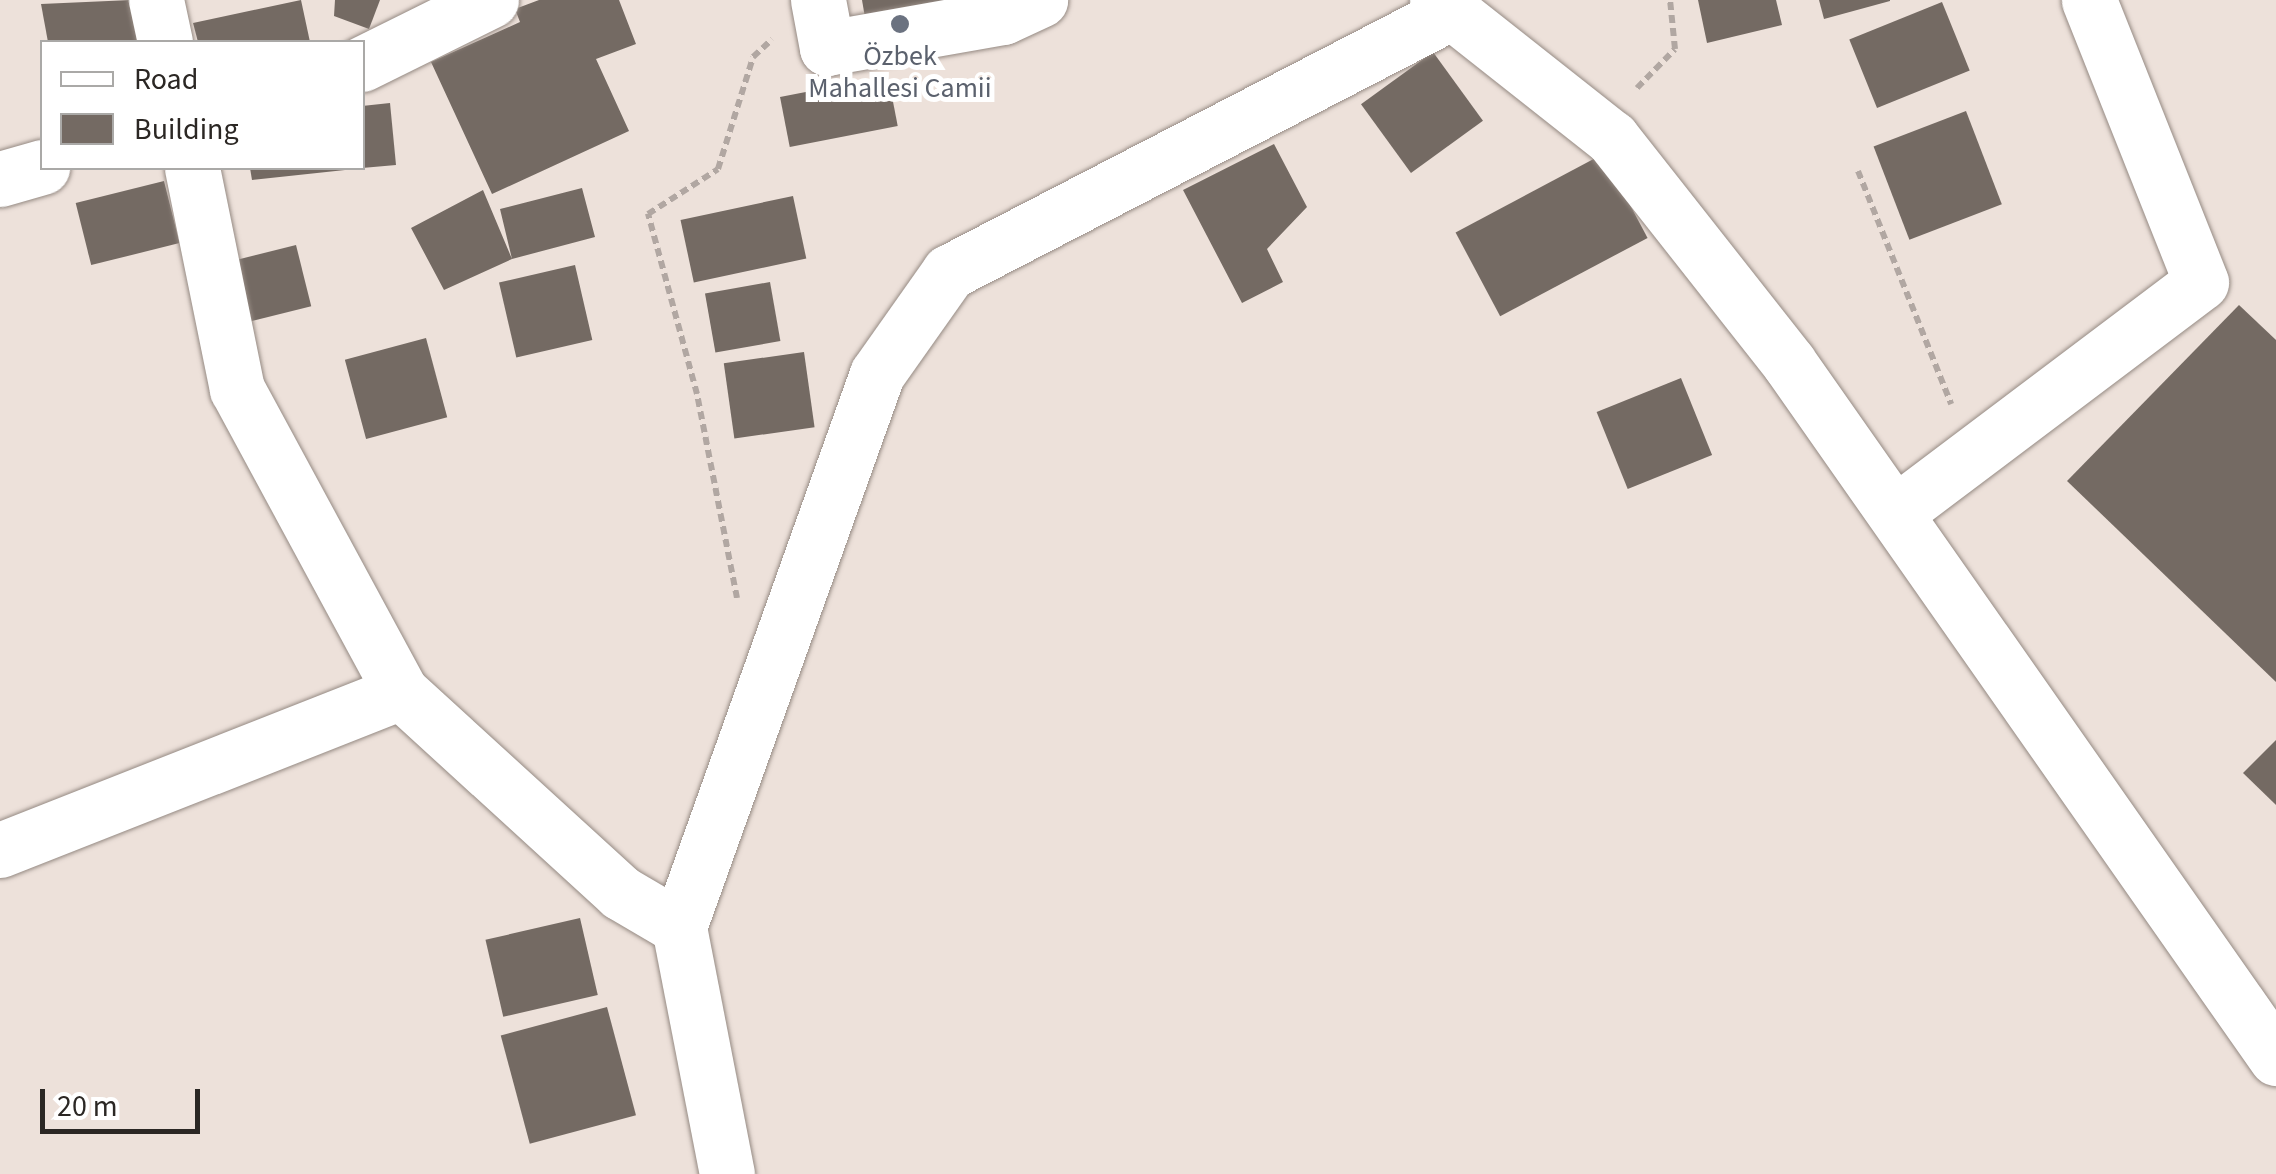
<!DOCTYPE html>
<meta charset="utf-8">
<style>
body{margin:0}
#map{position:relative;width:2276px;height:1174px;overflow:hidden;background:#ede1da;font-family:"Source Sans 3",sans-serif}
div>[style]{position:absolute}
.building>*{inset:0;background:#746a63;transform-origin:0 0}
.path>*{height:6px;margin-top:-3px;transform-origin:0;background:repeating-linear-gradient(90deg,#b1a7a2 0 8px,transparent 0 13px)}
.roads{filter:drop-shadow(0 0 2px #958a83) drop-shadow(0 0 2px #958a83)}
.street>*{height:55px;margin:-27.5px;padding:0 27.5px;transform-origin:27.5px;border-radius:27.5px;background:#fff}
.dots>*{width:28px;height:28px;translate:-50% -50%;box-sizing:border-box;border:5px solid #fff;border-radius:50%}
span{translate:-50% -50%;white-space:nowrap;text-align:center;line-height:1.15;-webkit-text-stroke:10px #fff;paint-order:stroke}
.worship-label{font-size:28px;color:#5b616d}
.legend{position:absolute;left:40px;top:40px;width:325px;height:130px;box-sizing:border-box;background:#fff;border:2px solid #aaa9a7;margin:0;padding:12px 18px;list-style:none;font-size:30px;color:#2b2724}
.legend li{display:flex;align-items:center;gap:20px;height:50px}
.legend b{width:50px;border:2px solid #aaa9a7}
.scale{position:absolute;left:40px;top:1089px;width:160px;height:45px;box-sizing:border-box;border:5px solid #2b2724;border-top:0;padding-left:12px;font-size:30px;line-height:35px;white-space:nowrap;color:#2b2724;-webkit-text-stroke:8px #fff;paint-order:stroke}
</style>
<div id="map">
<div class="building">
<div style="clip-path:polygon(131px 0,140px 42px,48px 42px,41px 4px)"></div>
<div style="clip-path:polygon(301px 0,310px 42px,198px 42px,193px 23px)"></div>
<div style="clip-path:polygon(335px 0,380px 0,369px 29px,334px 16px)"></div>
<div style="clip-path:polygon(539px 0,619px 0,636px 44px,596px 59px,629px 131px,492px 194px,431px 62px,520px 22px,515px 9px)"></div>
<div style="clip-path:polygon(862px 0,995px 0,868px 35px)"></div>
<div style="clip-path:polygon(1698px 0,1776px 0,1782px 25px,1707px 43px)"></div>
<div style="clip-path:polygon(1819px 0,1890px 0,1890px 1px,1824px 19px)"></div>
<div style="left:1942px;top:2px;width:74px;height:100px;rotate:68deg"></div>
<div style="left:1433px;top:52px;width:85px;height:89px;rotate:54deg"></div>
<div style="left:888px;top:76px;width:51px;height:110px;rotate:79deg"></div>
<div style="clip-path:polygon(390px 103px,396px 165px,362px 168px,362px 106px)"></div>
<div style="left:1966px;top:111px;width:100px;height:99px;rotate:69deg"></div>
<div style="clip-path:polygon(1274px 144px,1307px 207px,1267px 249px,1283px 282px,1242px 303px,1183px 190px)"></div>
<div style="left:1603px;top:154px;width:95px;height:167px;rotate:62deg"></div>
<div style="clip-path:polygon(250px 168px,345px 168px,345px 170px,252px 180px)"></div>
<div style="left:164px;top:181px;width:64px;height:91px;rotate:76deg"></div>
<div style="clip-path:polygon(582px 188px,595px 237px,512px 259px,444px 290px,411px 228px,483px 190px,512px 259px,500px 209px)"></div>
<div style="left:793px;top:196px;width:64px;height:115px;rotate:78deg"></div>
<div style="left:296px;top:245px;width:63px;height:70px;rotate:76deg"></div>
<div style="left:575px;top:265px;width:77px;height:78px;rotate:77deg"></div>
<div style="left:770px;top:282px;width:60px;height:66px;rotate:80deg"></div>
<div style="clip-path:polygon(2239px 305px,2276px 340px,2276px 682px,2067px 481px)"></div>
<div style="left:426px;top:338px;width:82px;height:84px;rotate:75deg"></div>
<div style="left:804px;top:352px;width:76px;height:81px;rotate:82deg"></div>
<div style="left:1681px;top:378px;width:83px;height:91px;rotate:68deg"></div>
<div style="clip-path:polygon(2276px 740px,2276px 805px,2243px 773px)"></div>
<div style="left:580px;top:918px;width:79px;height:97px;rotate:77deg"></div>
<div style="left:607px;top:1007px;width:112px;height:110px;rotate:75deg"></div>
</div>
<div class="path">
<div style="left:1637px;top:88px;width:54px;rotate:-45.7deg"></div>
<div style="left:1675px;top:49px;width:49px;rotate:-95.8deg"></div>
<div style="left:1858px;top:171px;width:251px;rotate:68.2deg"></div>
<div style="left:737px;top:598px;width:208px;rotate:-101.1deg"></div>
<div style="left:697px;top:394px;width:187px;rotate:-105.2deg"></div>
<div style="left:648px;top:214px;width:83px;rotate:-32.7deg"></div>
<div style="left:718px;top:169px;width:117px;rotate:-72.6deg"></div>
<div style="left:753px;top:57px;width:26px;rotate:-43deg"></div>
</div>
<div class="roads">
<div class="street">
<div style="left:156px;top:0;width:43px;rotate:77.9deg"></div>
<div style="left:818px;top:0;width:49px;rotate:79.4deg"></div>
<div style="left:827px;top:48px;width:179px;rotate:-10deg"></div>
<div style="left:1003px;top:17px;width:41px;rotate:-24.7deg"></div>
<div style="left:1437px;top:0;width:223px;rotate:38.3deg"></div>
<div style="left:1612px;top:138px;width:286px;rotate:51.8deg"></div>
<div style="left:1789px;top:363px;width:849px;rotate:54.98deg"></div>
<div style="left:362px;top:64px;width:144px;rotate:-26.4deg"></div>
<div style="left:192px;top:168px;width:226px;rotate:78.5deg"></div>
<div style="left:237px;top:389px;width:345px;rotate:61.6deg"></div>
<div style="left:401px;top:692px;width:298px;rotate:42.4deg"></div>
<div style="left:621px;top:893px;width:67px;rotate:30.4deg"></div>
<div style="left:0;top:179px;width:44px;rotate:-15.9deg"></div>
<div style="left:1895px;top:513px;width:383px;rotate:-37deg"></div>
<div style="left:2201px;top:282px;width:303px;rotate:-111.7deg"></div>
<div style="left:0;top:850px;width:431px;rotate:-21.5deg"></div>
<div style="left:727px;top:1174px;width:252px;rotate:-101deg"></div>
<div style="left:679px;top:927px;width:587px;rotate:-70.3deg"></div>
<div style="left:877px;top:374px;width:125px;rotate:-54.8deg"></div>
<div style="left:949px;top:272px;width:564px;rotate:-27.34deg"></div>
</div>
</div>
<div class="dots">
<div style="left:900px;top:24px;background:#6b7280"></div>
</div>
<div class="worship-label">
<span style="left:900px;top:72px">Özbek<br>Mahallesi Camii</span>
</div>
<ul class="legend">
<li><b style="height:12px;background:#fff"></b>Road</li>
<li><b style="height:28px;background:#746a63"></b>Building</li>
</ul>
<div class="scale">20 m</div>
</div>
